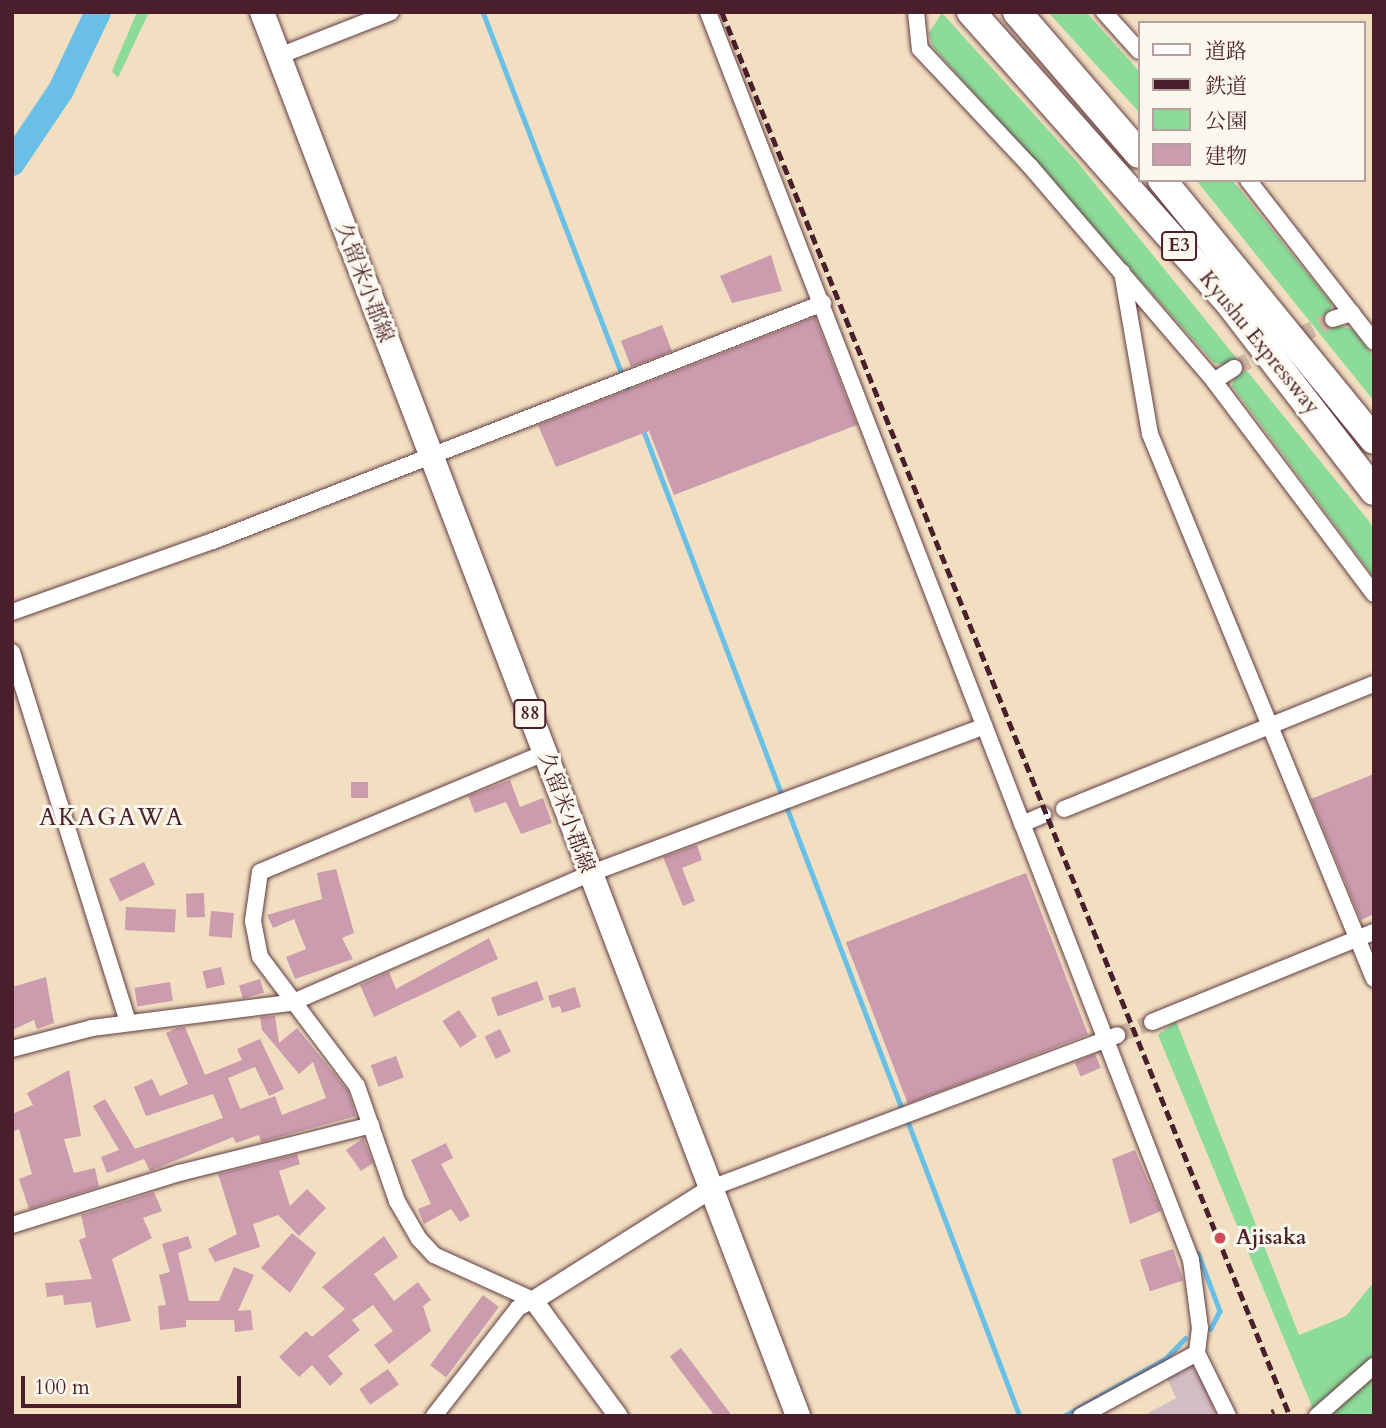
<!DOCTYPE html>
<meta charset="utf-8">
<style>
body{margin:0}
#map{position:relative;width:1386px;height:1428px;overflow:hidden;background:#f2dfc1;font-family:Cardo,"Noto Serif JP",serif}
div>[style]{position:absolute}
.industrial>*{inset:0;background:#d2bec2}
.green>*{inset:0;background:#8cdb99}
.stream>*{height:4.5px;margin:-2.25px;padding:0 2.25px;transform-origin:2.25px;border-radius:2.25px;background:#6abfe6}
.river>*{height:26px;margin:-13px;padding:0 13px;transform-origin:13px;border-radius:13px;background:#6abfe6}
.building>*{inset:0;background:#cb9bae;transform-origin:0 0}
.minor-tunnel>*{height:16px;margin-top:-8px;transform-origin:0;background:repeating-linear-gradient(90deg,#d0b9a3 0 16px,transparent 0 24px)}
.path>*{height:2.5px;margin-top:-1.25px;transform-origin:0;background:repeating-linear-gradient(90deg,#633c42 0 5px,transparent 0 10px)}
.roads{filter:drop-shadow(0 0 2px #633c42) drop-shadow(0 0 2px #633c42)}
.minor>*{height:16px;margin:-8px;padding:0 8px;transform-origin:8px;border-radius:8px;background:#fff}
.tertiary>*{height:19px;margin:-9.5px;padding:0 9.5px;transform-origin:9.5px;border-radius:9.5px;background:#fff}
.primary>*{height:24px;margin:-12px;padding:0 12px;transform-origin:12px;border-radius:12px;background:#fff}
.motorway>*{height:28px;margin:-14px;padding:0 14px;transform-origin:14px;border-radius:14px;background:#fff}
.rail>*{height:4.5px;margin-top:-2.25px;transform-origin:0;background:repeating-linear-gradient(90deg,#4a1f2b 0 10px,transparent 0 15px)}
.dots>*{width:19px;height:19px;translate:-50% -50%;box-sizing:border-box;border:4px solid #fbf7ec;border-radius:50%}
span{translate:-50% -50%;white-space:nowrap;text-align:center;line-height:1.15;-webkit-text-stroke:6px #fbf7ec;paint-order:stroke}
.shield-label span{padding:2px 5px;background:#fbf7ec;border:2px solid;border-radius:5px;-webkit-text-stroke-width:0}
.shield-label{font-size:19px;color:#4a1f2b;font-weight:700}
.street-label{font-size:21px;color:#4a1f2b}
.poi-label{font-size:21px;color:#4a1f2b;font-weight:700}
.left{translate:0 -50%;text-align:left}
.quarter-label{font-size:24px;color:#4a1f2b;letter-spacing:2px}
.frame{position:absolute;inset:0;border:14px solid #4a1f2b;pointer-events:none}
.legend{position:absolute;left:1138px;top:21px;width:228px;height:161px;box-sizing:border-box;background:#fbf7ec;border:2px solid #b4a19f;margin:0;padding:9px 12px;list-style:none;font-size:21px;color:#4a1f2b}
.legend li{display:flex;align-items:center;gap:14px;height:35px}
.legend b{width:35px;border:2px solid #b4a19f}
.scale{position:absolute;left:21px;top:1376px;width:220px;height:32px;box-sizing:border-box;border:4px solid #4a1f2b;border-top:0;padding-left:9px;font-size:21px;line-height:24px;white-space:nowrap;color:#4a1f2b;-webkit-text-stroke:5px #fbf7ec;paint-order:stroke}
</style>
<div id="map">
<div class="industrial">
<div style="clip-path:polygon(1186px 1362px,1204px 1379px,1216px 1416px,1143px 1416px,1176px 1398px,1164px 1371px)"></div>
</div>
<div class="green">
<div style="clip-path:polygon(137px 12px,149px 12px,118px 78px,112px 71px)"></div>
<div style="clip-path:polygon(1048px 12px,1086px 12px,1139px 71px,1139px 112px)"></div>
<div style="clip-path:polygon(942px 13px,1078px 163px,1368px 520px,1374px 529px,1374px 577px,1232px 386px,1236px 368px,1214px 363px,932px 46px,929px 33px)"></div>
<div style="clip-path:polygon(1196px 180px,1232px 180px,1332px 304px,1327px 323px,1352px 329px,1374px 357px,1374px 401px)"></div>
<div style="clip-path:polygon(1176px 1021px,1299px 1335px,1346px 1316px,1374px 1282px,1374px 1416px,1316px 1416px,1158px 1035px)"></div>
</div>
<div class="stream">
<div style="left:483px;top:12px;width:410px;rotate:69deg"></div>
<div style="left:643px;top:429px;width:394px;rotate:69.2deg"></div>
<div style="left:786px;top:805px;width:328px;rotate:69.1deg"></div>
<div style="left:907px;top:1119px;width:318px;rotate:69.2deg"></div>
<div style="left:1198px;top:1253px;width:62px;rotate:69.2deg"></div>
<div style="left:1220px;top:1311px;width:20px;rotate:117deg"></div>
<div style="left:1064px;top:1416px;width:116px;rotate:-29.4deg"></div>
<div style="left:1165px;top:1359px;width:29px;rotate:-46deg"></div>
</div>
<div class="river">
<div style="left:12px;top:163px;width:88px;rotate:-56.1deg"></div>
<div style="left:61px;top:90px;width:86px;rotate:-64.6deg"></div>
</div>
<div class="building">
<div style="clip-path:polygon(771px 255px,782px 291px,732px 303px,720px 276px)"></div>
<div style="clip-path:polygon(815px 317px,857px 425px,674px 495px,649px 431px,556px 467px,538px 425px)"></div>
<div style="left:662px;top:325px;width:28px;height:44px;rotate:69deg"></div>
<div style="clip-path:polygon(1374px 774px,1374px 914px,1361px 920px,1311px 799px)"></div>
<div style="clip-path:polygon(510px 780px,520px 807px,543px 798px,552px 823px,521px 834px,506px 802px,475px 813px,468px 796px)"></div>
<div style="left:368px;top:782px;width:16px;height:17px;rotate:90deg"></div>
<div style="clip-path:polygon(697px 845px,702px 860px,682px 868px,695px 901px,683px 906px,663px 857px)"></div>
<div style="left:144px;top:862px;width:25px;height:39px;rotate:64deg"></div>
<div style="clip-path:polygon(336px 869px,354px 933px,342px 938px,353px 959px,295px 979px,286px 957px,306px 949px,294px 919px,273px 928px,267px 915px,322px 899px,317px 873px)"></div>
<div style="left:1026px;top:873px;width:173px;height:193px;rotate:69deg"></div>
<div style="left:204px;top:893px;width:24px;height:18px;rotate:88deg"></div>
<div style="left:126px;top:907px;width:50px;height:23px;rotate:3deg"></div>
<div style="left:211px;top:911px;width:23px;height:25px;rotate:5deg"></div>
<div style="clip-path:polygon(489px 938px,498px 959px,374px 1017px,360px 985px,389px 972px,396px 989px)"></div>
<div style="left:221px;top:967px;width:18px;height:19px;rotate:77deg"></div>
<div style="clip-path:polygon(46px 977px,54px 1023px,37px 1029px,34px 1020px,12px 1030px,12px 987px)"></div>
<div style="left:260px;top:979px;width:14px;height:22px;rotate:73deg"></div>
<div style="left:537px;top:981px;width:20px;height:49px;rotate:70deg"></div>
<div style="left:170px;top:982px;width:19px;height:36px;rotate:81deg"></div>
<div style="clip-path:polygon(575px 987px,581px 1007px,562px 1013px,560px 1006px,552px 1008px,548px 996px)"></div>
<div style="left:459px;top:1010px;width:32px;height:20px;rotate:56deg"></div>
<div style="clip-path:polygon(275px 1016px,279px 1043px,297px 1028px,348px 1091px,356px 1116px,261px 1142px,259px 1135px,236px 1143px,233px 1137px,150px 1171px,144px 1159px,107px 1173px,101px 1157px,119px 1150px,93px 1106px,105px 1099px,135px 1149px,223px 1118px,213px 1094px,146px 1116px,134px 1087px,152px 1079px,160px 1096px,188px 1084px,166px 1033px,177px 1028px,185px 1027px,205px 1075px,242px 1060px,237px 1049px,260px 1039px,284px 1089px,269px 1096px,255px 1067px,228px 1078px,240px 1109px,275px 1096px,282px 1115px,326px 1098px,313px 1062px,299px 1074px,262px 1030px,260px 1017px)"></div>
<div style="left:500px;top:1029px;width:25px;height:17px;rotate:64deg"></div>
<div style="left:1095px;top:1054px;width:15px;height:22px;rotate:67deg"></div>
<div style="left:396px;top:1056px;width:23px;height:27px;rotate:70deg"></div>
<div style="clip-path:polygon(69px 1070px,81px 1136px,64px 1139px,74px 1173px,95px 1168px,99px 1187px,29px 1209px,19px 1179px,32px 1174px,19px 1129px,12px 1132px,12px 1114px,33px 1105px,27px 1093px)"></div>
<div style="clip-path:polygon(363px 1138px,373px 1163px,361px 1171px,346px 1150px)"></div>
<div style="clip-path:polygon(446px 1143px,453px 1158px,441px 1164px,470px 1216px,460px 1222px,451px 1209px,424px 1224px,418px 1209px,431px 1204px,411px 1160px)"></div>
<div style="clip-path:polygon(1135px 1150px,1161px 1211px,1130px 1224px,1112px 1159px)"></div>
<div style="clip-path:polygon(297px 1154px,300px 1164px,279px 1171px,290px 1206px,307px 1189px,326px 1208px,299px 1236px,278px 1215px,253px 1224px,260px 1247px,215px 1262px,208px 1249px,237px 1234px,218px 1174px)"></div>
<div style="clip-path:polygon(154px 1192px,162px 1211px,143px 1218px,152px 1238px,112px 1259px,131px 1321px,96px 1328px,91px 1302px,64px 1305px,63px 1295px,47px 1297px,45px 1283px,92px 1279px,79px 1240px,86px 1237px,81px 1215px)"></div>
<div style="clip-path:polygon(292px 1233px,316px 1253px,290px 1293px,261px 1268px)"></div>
<div style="clip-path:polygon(188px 1236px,192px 1248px,178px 1253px,189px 1301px,219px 1301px,234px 1267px,254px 1275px,238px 1311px,251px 1310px,253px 1330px,235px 1332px,234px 1320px,186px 1320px,186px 1327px,160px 1330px,158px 1306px,166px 1305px,159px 1275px,170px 1272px,162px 1244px)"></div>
<div style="clip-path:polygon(384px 1236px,398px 1257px,374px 1274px,394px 1301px,418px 1282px,431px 1300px,423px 1306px,431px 1331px,389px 1364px,374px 1345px,393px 1331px,373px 1305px,352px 1320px,360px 1330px,328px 1356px,343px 1374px,330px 1386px,312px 1365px,299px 1377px,279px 1357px,306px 1331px,312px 1337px,345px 1309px,322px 1287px)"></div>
<div style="left:1173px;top:1249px;width:33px;height:35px;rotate:72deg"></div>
<div style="left:483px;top:1295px;width:20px;height:88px;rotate:37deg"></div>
<div style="left:681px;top:1348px;width:86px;height:14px;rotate:53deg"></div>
<div style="left:388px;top:1369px;width:19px;height:35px;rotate:55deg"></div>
</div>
<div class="minor-tunnel">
<div style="left:1234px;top:368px;width:110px;rotate:-26.3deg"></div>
<div style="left:1117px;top:1035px;width:37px;rotate:-20deg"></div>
</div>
<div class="path">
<div style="left:1272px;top:1409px;width:8px;rotate:67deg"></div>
</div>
<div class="roads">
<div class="minor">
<div style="left:708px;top:12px;width:1338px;rotate:68.84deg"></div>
<div style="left:1191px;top:1260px;width:69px;rotate:82.5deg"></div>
<div style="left:1200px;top:1328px;width:25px;rotate:97deg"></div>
<div style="left:1197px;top:1353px;width:132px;rotate:151.5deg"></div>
<div style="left:916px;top:12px;width:37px;rotate:84deg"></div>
<div style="left:920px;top:49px;width:161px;rotate:46.8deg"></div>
<div style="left:1030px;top:166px;width:283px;rotate:49.4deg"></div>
<div style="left:1214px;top:381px;width:266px;rotate:53.1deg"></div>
<div style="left:1104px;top:12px;width:52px;rotate:48.1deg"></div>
<div style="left:279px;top:56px;width:120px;rotate:-21.4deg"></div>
<div style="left:1248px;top:180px;width:205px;rotate:52.1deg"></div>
<div style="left:1122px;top:272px;width:164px;rotate:80.2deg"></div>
<div style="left:1150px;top:434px;width:589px;rotate:67.66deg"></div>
<div style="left:1333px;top:319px;width:20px;rotate:-18deg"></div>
<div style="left:1214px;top:381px;width:24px;rotate:-33deg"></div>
<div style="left:12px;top:612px;width:213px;rotate:-19.5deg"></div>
<div style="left:213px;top:541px;width:655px;rotate:-21.31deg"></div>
<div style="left:12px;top:652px;width:388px;rotate:72.6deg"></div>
<div style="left:1064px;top:809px;width:334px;rotate:-22deg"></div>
<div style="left:1022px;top:824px;width:23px;rotate:-23deg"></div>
<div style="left:1152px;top:1022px;width:240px;rotate:-22.1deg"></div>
<div style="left:12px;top:1049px;width:83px;rotate:-14.7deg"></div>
<div style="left:92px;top:1028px;width:201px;rotate:-7.2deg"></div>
<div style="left:291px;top:1003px;width:325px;rotate:-23.4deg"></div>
<div style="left:589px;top:874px;width:422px;rotate:-20.5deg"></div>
<div style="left:711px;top:1188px;width:434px;rotate:-20.6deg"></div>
<div style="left:12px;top:1225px;width:175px;rotate:-17.3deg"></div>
<div style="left:179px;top:1173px;width:198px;rotate:-14deg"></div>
<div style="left:533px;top:1300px;width:109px;rotate:-155.6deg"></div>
<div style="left:434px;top:1255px;width:22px;rotate:-133deg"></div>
<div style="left:419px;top:1239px;width:44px;rotate:-120.1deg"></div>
<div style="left:397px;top:1201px;width:122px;rotate:-109.2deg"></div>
<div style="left:357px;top:1086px;width:161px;rotate:-126.9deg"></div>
<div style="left:260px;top:957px;width:37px;rotate:-101deg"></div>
<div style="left:253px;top:921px;width:49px;rotate:-81.9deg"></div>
<div style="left:260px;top:872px;width:308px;rotate:-22.7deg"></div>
<div style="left:1197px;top:1353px;width:70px;rotate:63.8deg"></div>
<div style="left:434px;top:1416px;width:137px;rotate:-52.1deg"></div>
<div style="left:518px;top:1308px;width:17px;rotate:-28deg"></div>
<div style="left:1317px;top:1416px;width:76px;rotate:-41.3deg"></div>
</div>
<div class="tertiary">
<div style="left:618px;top:1416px;width:144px;rotate:-126.2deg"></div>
<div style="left:533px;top:1300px;width:210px;rotate:-32.2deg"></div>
</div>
<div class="primary">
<div style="left:262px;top:12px;width:1503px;rotate:69.1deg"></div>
</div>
<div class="motorway">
<div style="left:971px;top:12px;width:390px;rotate:48.4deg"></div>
<div style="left:1230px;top:304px;width:236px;rotate:52.4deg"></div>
<div style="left:1017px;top:12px;width:187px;rotate:49.3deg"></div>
<div style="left:1162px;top:180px;width:335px;rotate:50.8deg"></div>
</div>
</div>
<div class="rail">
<div style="left:722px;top:12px;width:1515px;rotate:67.97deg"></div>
</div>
<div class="dots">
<div style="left:1220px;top:1238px;background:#d1495b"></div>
</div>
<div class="shield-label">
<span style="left:1179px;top:246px">E3</span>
<span style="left:530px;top:714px">88</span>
</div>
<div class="street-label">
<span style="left:364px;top:283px;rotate:69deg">久留米小郡線</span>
<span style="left:1259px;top:343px;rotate:51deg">Kyushu Expressway</span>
<span style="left:566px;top:813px;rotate:70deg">久留米小郡線</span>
</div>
<div class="poi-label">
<span class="left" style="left:1236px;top:1238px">Ajisaka</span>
</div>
<div class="quarter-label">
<span style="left:112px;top:818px">AKAGAWA</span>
</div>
<div class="frame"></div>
<ul class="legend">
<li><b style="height:9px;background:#fff"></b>道路</li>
<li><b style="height:9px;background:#4a1f2b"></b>鉄道</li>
<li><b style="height:19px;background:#8cdb99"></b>公園</li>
<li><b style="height:19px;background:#cb9bae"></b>建物</li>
</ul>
<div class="scale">100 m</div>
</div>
